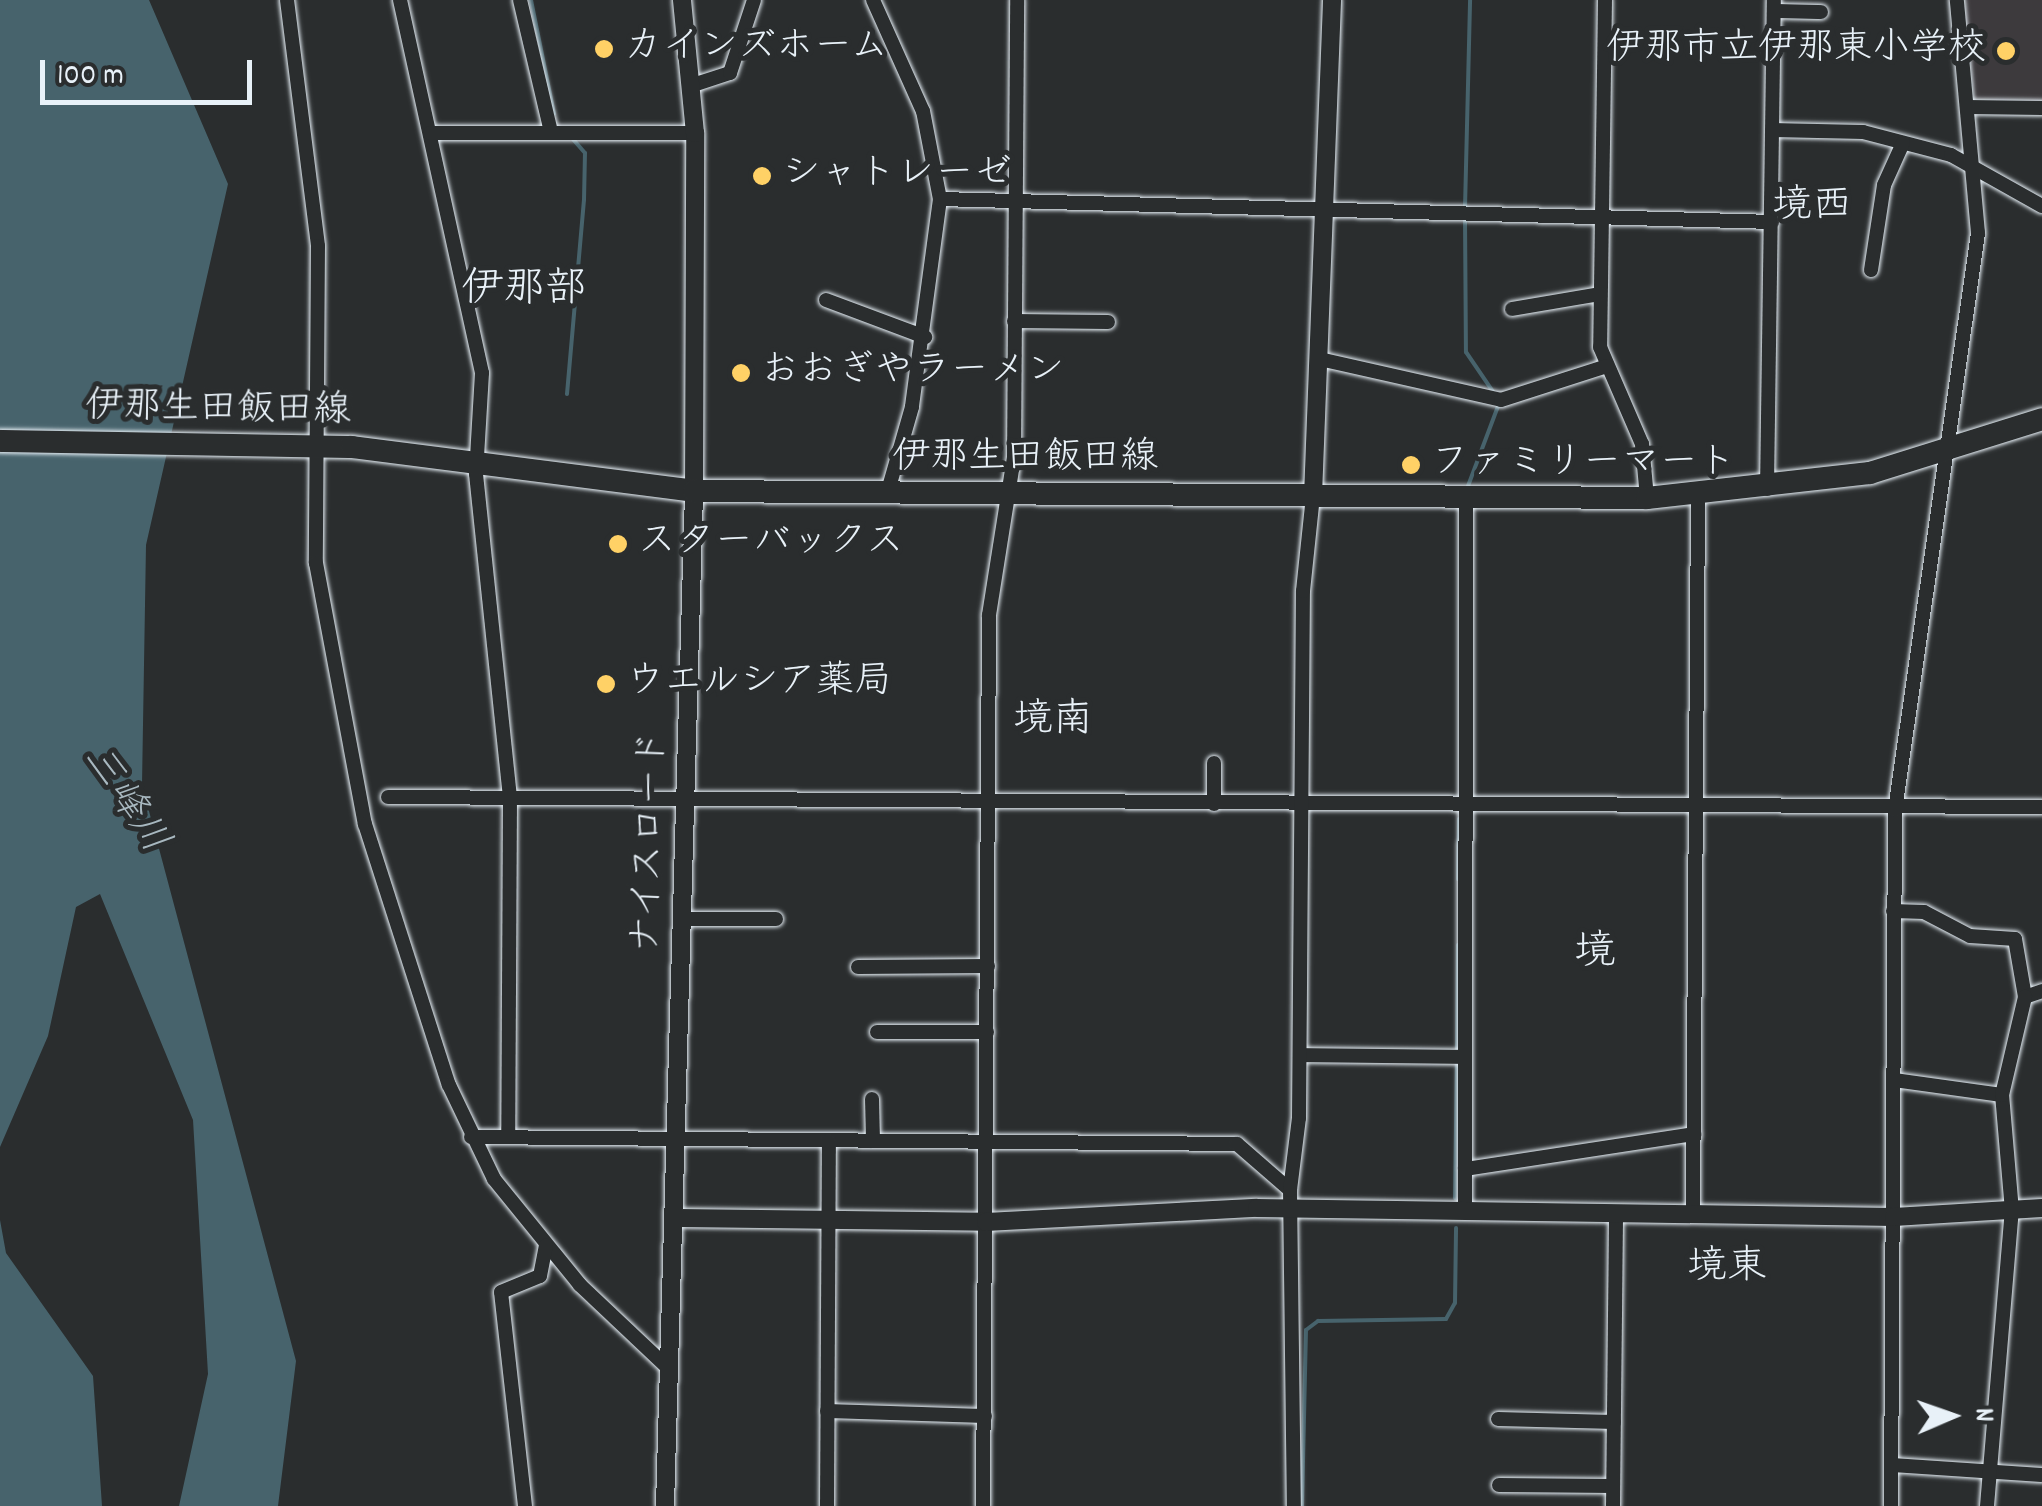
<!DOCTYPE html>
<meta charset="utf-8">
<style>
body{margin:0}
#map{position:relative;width:2042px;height:1506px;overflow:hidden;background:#2a2d2e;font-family:Dekko,"Klee One",sans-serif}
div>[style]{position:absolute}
.built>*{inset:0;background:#3d3a3d}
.water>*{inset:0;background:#47636c}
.stream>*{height:4px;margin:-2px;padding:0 2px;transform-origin:2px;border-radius:2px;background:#47636c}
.roads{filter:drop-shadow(0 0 2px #e8f1f8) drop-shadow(0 0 2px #e8f1f8)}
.minor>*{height:14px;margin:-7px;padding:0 7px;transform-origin:7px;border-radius:7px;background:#2a2d2e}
.tertiary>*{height:18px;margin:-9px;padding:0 9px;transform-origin:9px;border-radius:9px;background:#2a2d2e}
.primary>*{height:22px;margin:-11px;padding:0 11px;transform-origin:11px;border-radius:11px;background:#2a2d2e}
.dots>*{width:28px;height:28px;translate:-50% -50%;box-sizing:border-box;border:5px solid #2a2d2e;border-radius:50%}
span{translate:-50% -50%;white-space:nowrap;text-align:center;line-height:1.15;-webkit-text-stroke:10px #2a2d2e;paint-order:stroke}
.poi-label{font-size:38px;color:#e8f1f8}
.left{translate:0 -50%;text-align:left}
.right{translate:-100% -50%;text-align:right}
.street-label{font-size:38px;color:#e8f1f8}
.neighbourhood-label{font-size:40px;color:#e8f1f8}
.water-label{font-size:40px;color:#a8b8c0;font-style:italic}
.quarter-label{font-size:42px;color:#e8f1f8}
.north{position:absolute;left:1902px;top:1366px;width:100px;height:100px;-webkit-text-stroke:8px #2a2d2e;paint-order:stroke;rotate:88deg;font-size:28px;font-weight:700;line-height:40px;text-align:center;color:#e8f1f8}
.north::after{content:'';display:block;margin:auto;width:35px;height:45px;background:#e8f1f8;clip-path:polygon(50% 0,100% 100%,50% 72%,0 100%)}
.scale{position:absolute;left:40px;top:60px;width:212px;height:45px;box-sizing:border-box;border:5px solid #e8f1f8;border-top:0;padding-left:12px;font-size:30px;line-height:35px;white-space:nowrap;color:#e8f1f8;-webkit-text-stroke:8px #2a2d2e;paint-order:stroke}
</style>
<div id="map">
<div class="built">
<div style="clip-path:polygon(1964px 0,2042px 0,2042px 105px,1975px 103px)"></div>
</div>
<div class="water">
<div style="clip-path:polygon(0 0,149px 0,228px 184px,146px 545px,142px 785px,296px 1361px,278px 1506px,179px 1506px,208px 1374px,193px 1120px,100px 894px,76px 907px,48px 1036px,0 1147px)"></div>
<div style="clip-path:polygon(0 1220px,6px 1253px,93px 1376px,102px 1506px,0 1506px)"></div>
</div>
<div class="stream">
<div style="left:531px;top:0;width:116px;rotate:78.6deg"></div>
<div style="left:1465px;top:208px;width:208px;rotate:-88.6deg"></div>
<div style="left:1465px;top:217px;width:135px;rotate:89.6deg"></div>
<div style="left:1466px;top:352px;width:50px;rotate:55.7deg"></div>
<div style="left:567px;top:394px;width:195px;rotate:-85deg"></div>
<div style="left:584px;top:200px;width:47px;rotate:-88.8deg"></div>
<div style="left:585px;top:153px;width:18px;rotate:-131deg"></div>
<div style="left:1468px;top:486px;width:85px;rotate:-69.4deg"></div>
<div style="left:1458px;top:879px;width:60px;rotate:-89deg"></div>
<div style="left:1457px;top:1053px;width:108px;rotate:-89.5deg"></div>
<div style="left:1455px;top:1198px;width:136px;rotate:-89.2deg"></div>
<div style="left:1302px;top:1506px;width:176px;rotate:-88.7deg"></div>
<div style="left:1306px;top:1330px;width:15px;rotate:-37deg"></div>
<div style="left:1318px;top:1321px;width:128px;rotate:-0.9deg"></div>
<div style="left:1446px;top:1319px;width:18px;rotate:-61deg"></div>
<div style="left:1455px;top:1303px;width:75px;rotate:-89.2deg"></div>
</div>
<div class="roads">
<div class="minor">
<div style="left:287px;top:0;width:248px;rotate:82.8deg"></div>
<div style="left:318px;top:246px;width:317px;rotate:90.4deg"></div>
<div style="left:316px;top:563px;width:266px;rotate:79.4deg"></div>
<div style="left:365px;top:824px;width:274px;rotate:72.2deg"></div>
<div style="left:449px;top:1085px;width:104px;rotate:64.4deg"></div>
<div style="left:494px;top:1179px;width:136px;rotate:50.9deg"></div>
<div style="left:580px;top:1285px;width:121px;rotate:43.3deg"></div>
<div style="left:400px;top:0;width:382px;rotate:77.6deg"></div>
<div style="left:482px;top:373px;width:101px;rotate:93.4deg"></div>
<div style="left:476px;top:474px;width:327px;rotate:84deg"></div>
<div style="left:510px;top:799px;width:337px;rotate:90.3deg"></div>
<div style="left:520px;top:0;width:136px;rotate:76.8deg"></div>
<div style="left:873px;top:0;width:122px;rotate:65.8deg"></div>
<div style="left:923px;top:111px;width:90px;rotate:79.1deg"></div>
<div style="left:940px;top:199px;width:210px;rotate:97.7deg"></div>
<div style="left:912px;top:407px;width:91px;rotate:106deg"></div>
<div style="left:1605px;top:0;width:347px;rotate:90.8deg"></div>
<div style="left:1600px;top:347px;width:106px;rotate:66.6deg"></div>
<div style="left:1642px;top:444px;width:54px;rotate:84.7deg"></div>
<div style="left:1774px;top:11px;width:47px;rotate:1.2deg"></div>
<div style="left:693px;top:85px;width:39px;rotate:-18deg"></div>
<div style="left:730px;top:73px;width:77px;rotate:-71.8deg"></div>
<div style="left:1968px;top:107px;width:74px;rotate:0.8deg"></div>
<div style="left:1772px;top:130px;width:91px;rotate:1.3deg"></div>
<div style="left:1863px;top:132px;width:91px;rotate:14.6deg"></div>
<div style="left:1951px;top:155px;width:104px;rotate:29.3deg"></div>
<div style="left:430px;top:133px;width:265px"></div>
<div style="left:940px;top:199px;width:832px;rotate:1.58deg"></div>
<div style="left:1871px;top:270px;width:86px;rotate:-81.3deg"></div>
<div style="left:1884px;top:185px;width:46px;rotate:-65.7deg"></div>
<div style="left:826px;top:300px;width:106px;rotate:20.5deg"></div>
<div style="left:1512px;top:309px;width:89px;rotate:-9.7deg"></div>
<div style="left:1014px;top:321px;width:94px;rotate:0.6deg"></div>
<div style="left:1324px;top:360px;width:181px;rotate:12.7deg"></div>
<div style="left:1501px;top:400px;width:111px;rotate:-17.8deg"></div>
<div style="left:1767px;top:489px;width:489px;rotate:-89.2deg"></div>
<div style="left:388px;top:797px;width:1654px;rotate:0.35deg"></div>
<div style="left:1214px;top:804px;width:41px;rotate:-90deg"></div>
<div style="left:1893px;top:911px;width:31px;rotate:2deg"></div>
<div style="left:1924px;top:912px;width:52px;rotate:27.6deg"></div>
<div style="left:1970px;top:936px;width:45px;rotate:3.8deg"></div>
<div style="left:2015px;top:939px;width:59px;rotate:80.2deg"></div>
<div style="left:2025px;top:997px;width:18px;rotate:-19deg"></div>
<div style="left:681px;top:919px;width:95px"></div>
<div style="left:858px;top:967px;width:130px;rotate:-0.4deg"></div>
<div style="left:877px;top:1032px;width:110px"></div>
<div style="left:1300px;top:1055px;width:165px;rotate:0.7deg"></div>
<div style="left:1894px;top:1080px;width:109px;rotate:7.9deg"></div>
<div style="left:872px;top:1099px;width:42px;rotate:88.6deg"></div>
<div style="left:471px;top:1137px;width:766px;rotate:0.52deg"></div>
<div style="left:1237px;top:1144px;width:70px;rotate:41deg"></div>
<div style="left:1290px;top:1190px;width:316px;rotate:89.3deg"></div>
<div style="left:1465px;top:1169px;width:232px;rotate:-8.7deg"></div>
<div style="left:1290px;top:1190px;width:73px;rotate:-82.9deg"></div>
<div style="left:1299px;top:1118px;width:527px;rotate:-89.57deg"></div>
<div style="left:1303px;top:591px;width:96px;rotate:-84deg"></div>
<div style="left:1465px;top:1211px;width:714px;rotate:-89.92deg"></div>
<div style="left:1693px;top:1214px;width:718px;rotate:-89.6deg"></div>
<div style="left:827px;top:1411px;width:158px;rotate:1.8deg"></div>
<div style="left:1498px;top:1419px;width:116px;rotate:1.5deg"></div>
<div style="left:1892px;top:1465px;width:150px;rotate:3.8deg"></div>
<div style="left:1499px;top:1485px;width:114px;rotate:0.5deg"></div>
<div style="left:525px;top:1506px;width:215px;rotate:-96.4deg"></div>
<div style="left:501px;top:1292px;width:42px;rotate:-22.3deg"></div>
<div style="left:540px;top:1276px;width:31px;rotate:-79deg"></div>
<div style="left:827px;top:1506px;width:365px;rotate:-89.7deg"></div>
<div style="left:983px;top:1506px;width:891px;rotate:-89.61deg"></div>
<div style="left:989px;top:615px;width:159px;rotate:-81deg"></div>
<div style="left:1014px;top:458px;width:458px;rotate:-89.6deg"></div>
<div style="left:1613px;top:1506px;width:292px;rotate:-89.4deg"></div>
<div style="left:1891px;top:1506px;width:696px;rotate:-89.67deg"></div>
<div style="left:1895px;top:810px;width:583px;rotate:-81.81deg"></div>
<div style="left:1978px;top:233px;width:234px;rotate:-95.2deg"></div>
<div style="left:1987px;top:1506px;width:296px;rotate:-85.2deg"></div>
<div style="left:2012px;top:1211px;width:116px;rotate:-94.9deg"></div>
<div style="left:2002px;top:1095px;width:101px;rotate:-76.8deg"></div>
</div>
<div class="tertiary">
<div style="left:1313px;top:496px;width:496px;rotate:-87.8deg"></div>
<div style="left:679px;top:1218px;width:307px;rotate:0.7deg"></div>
<div style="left:986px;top:1222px;width:271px;rotate:-3deg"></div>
<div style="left:1257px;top:1208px;width:637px;rotate:0.81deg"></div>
<div style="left:1894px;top:1217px;width:148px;rotate:-3.5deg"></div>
<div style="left:665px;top:1506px;width:1015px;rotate:-88.36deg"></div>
<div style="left:694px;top:491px;width:358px;rotate:-89.8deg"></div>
<div style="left:695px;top:133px;width:134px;rotate:-95.6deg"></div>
</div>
<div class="primary">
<div style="left:0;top:441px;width:352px;rotate:1deg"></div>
<div style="left:352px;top:447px;width:345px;rotate:7.3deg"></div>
<div style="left:694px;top:491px;width:953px;rotate:0.42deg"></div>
<div style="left:1647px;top:498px;width:224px;rotate:-6.4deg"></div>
<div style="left:1870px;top:473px;width:180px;rotate:-17.4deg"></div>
</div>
</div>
<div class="dots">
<div style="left:604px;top:49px;background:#ffd166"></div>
<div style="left:2006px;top:51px;background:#ffd166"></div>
<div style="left:762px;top:176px;background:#ffd166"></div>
<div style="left:741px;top:373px;background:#ffd166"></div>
<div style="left:1411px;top:465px;background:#ffd166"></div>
<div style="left:618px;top:544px;background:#ffd166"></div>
<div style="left:606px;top:684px;background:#ffd166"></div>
</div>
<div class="poi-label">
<span class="left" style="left:624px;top:49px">カインズホーム</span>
<span class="right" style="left:1986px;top:51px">伊那市立伊那東小学校</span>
<span class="left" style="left:782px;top:176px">シャトレーゼ</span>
<span class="left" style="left:761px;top:373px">おおぎやラーメン</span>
<span class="left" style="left:1431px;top:465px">ファミリーマート</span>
<span class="left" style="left:638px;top:544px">スターバックス</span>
<span class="left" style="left:626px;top:684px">ウエルシア薬局</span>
</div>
<div class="street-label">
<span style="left:218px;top:411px;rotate:1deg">伊那生田飯田線</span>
<span style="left:1025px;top:460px">伊那生田飯田線</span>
<span style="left:652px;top:842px;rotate:-88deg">ナイスロード</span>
</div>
<div class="neighbourhood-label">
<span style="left:1812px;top:209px">境西</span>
<span style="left:1053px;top:723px">境南</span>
<span style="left:1727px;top:1270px">境東</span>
</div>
<div class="water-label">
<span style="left:123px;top:801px;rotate:56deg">三峰川</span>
</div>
<div class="quarter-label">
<span style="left:524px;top:292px">伊那部</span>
<span style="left:1595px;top:955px">境</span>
</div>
<div class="north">N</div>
<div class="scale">100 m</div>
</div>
